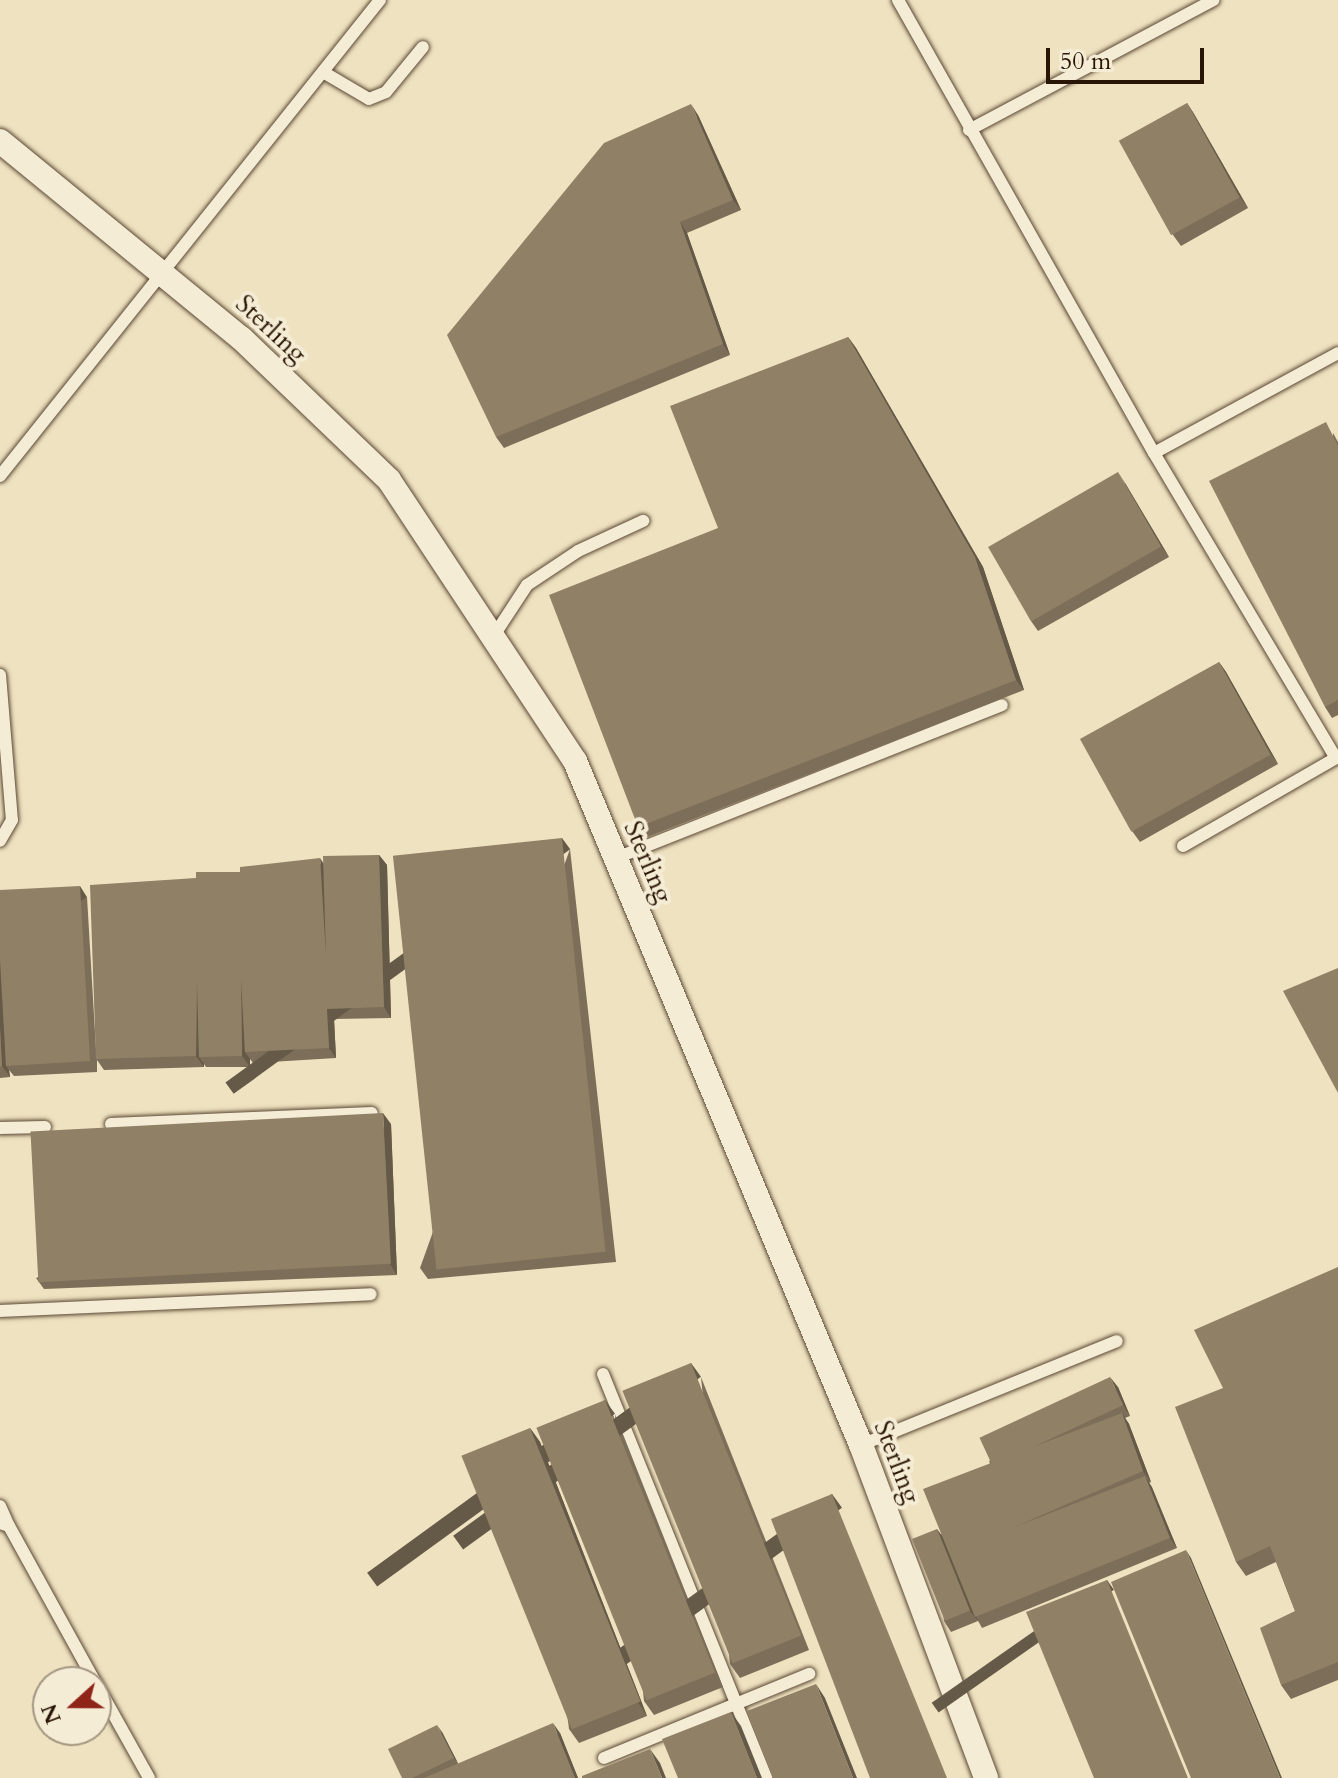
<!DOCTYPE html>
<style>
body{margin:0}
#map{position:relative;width:1338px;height:1778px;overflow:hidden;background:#efe2c0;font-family:Cardo,serif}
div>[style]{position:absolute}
.roads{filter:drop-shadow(0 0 2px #5a4834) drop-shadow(0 0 2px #5a4834)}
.lane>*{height:12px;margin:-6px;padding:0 6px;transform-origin:6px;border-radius:6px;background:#f5ecd6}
.street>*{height:24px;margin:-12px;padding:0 12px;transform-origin:12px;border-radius:12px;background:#f5ecd6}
.wall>*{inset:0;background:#7c6e58}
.shaded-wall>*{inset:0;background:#655a47;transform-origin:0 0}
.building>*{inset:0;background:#908066;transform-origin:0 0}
span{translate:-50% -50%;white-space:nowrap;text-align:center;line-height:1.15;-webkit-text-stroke:8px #f5ecd6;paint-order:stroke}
.street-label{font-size:26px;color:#291505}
.north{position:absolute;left:32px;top:1666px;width:80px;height:80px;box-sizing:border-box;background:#f5ecd6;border:2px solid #a39682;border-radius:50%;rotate:249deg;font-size:22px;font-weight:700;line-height:32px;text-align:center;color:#291505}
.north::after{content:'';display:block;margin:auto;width:28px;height:36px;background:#8f2418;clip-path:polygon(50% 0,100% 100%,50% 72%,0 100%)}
.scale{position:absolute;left:1046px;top:48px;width:158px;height:36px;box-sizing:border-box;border:4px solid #291505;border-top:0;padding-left:10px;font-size:24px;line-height:28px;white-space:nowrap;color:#291505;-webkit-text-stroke:6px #f5ecd6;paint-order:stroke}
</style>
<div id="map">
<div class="roads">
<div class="lane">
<div style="left:898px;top:0;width:520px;rotate:60.53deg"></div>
<div style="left:1154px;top:453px;width:355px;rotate:59.2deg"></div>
<div style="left:323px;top:72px;width:53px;rotate:30.4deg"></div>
<div style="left:369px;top:99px;width:18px;rotate:-22deg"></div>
<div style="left:386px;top:92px;width:58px;rotate:-50.6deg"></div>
<div style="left:969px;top:130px;width:277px;rotate:-28deg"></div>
<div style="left:1154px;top:453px;width:209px;rotate:-28.5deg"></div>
<div style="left:0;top:476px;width:609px;rotate:-51.4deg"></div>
<div style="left:493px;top:637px;width:62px;rotate:-56.8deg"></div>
<div style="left:527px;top:585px;width:61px;rotate:-33.7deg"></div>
<div style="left:578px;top:551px;width:72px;rotate:-24.8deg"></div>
<div style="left:0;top:675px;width:145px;rotate:85.3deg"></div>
<div style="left:12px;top:820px;width:24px;rotate:120deg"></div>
<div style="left:1183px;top:846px;width:179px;rotate:-29.9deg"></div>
<div style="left:616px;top:858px;width:415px;rotate:-21.6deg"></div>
<div style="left:111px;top:1124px;width:261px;rotate:-2.4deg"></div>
<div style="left:0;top:1128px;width:45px;rotate:-1.3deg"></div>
<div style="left:0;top:1311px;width:371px;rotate:-2.6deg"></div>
<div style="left:603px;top:1374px;width:436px;rotate:68deg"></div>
<div style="left:861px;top:1445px;width:276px;rotate:-22.1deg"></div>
<div style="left:0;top:1506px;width:22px;rotate:66deg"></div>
<div style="left:0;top:1523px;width:9px;rotate:18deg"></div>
<div style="left:9px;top:1526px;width:178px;rotate:61.1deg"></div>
<div style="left:96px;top:1683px;width:109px;rotate:60.8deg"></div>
<div style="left:604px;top:1758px;width:222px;rotate:-22.3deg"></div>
</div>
<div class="street">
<div style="left:0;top:141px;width:311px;rotate:39.3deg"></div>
<div style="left:241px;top:338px;width:205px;rotate:43.8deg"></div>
<div style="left:389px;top:480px;width:337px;rotate:56.5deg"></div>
<div style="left:575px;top:761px;width:741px;rotate:67.31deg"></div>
<div style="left:861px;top:1445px;width:356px;rotate:69.4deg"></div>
</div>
</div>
<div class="wall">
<div style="clip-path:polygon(1187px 103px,1194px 114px,1248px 208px,1181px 246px,1173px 235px)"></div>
<div style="clip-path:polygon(698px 115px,741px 210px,687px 233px,730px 355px,504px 448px,496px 437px)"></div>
<div style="clip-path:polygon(848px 337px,856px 348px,983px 567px,1024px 690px,645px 838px,638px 827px,718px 528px)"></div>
<div style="clip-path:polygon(1333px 433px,1338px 442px,1338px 715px,1332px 718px,1325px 707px)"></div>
<div style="clip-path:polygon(1125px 483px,1169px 557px,1038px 631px,1031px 621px)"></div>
<div style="clip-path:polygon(1219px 662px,1226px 672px,1278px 764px,1140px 842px,1132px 831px)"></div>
<div style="clip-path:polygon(570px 849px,616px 1262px,428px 1279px,420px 1268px)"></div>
<div style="clip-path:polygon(379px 855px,387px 865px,391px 1018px,334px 1019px,336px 1058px,253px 1063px,250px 1059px,250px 1067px,206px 1067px,204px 1064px,204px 1067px,104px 1070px,97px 1060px,97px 1072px,14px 1076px,9px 1070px,10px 1077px,0 1078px,0 890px,87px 897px,96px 1049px,196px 878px,240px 872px,323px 864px)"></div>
<div style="clip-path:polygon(391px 1124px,397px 1275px,44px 1289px,36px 1278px)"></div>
<div style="clip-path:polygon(1338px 1267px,1338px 1680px,1291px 1699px,1281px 1685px,1295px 1611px,1276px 1562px,1246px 1576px,1236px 1562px,1223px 1388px)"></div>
<div style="clip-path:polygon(701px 1377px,809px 1650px,740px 1678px,730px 1664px)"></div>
<div style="clip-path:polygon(1118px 1387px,1130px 1416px,1125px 1418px,1129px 1424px,1151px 1482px,1149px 1483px,1177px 1548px,982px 1628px,977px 1619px,978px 1621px,951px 1632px,944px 1621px,937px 1529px,941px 1535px,990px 1463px,989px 1461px)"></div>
<div style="clip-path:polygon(615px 1414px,723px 1687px,654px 1715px,644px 1701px)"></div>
<div style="clip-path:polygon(530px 1428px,540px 1442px,647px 1716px,579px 1743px,569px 1729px)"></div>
<div style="clip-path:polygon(442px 1732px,458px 1764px,560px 1733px,578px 1778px,402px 1778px)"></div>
</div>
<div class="shaded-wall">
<div style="clip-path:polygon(1187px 103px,1194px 114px,1248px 208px,1240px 197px)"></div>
<div style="clip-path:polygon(691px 104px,698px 115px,741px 210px,733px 200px)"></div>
<div style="clip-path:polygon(680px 222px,687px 233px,730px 355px,723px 344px)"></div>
<div style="clip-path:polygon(848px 337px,856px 348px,983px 567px,1024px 690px,1016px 680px)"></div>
<div style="clip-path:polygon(1118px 472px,1125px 483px,1169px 557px,1161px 546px)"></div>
<div style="clip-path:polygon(1219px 662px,1226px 672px,1278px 764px,1271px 754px)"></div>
<div style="left:562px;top:838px;width:14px;height:416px;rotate:54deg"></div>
<div style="clip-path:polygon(379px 855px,387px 865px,391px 1018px,384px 1007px)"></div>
<div style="clip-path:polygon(320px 858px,327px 869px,326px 957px)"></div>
<div style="left:80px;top:886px;width:13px;height:175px;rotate:58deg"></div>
<div style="clip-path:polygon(0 911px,6px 1066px,9px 1070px,10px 1077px,2px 1066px,0 1027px)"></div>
<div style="clip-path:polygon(241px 977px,245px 1052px,250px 1059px,250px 1067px,242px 1056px)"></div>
<div style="clip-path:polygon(197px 979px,199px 1057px,204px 1064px,204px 1067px,196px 1056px)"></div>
<div style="clip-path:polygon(327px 1009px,334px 1019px,336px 1058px,329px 1048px)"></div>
<div style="clip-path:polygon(383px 1113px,391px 1124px,397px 1275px,390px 1264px)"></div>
<div style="left:691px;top:1363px;width:17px;height:294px;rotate:54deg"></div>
<div style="clip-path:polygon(1110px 1377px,1118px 1387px,1130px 1416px,1123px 1405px)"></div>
<div style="left:605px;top:1400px;width:17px;height:294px;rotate:54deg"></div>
<div style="clip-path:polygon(1122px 1413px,1129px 1424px,1151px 1482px,1143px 1471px)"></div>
<div style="clip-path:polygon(530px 1428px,540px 1442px,647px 1716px,638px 1702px)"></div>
<div style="clip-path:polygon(1145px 1476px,1152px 1487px,1177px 1548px,1170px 1538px)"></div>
<div style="left:832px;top:1494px;width:17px;height:306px;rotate:54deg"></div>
<div style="clip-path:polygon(937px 1529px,945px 1540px,978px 1621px,970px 1611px)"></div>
<div style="clip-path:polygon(1186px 1550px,1191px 1558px,1282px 1778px,1280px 1778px)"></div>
<div style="left:1107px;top:1580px;width:12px;height:214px;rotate:55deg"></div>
<div style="clip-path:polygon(816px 1684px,825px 1698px,857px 1778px,853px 1778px)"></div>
<div style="clip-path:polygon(731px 1712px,741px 1726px,762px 1778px,757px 1778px)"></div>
<div style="clip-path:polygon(553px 1723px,560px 1733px,578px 1778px,575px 1778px)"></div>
<div style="clip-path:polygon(437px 1725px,442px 1732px,459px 1765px,454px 1758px)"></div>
<div style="clip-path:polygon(650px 1749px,660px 1763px,666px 1778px,662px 1778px)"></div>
</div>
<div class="building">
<div style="left:1187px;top:103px;width:108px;height:78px;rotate:61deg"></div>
<div style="clip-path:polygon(691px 104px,733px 200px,680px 222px,723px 344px,496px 437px,447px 335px,604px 143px)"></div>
<div style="clip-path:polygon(848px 337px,975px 557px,1016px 680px,638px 827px,549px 595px,718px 528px,670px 406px)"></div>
<div style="clip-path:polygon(1326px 422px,1338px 446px,1338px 700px,1325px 707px,1209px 481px)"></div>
<div style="left:1118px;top:472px;width:86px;height:150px;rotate:60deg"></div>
<div style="left:1219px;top:662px;width:106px;height:159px;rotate:61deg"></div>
<div style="left:562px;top:838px;width:416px;height:170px;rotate:84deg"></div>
<div style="clip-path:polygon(379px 855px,384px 1007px,327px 1009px,329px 1048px,245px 1052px,241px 977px,242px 1056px,199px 1057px,197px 979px,196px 1056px,96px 1059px,90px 885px,196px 878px,196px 872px,240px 872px,240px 867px,320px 858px,326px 957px,323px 856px)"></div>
<div style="clip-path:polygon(80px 886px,90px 1061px,6px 1066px,0 960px,0 890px)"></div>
<div style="clip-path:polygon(1338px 968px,1338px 1093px,1283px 991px)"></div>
<div style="clip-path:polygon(0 1027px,2px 1066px,0 1067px)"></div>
<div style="left:383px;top:1113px;width:151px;height:353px;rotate:87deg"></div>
<div style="clip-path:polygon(1338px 1267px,1338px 1662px,1281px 1685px,1260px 1628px,1295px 1611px,1270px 1546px,1236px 1562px,1175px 1407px,1223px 1388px,1194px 1330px)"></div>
<div style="left:691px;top:1363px;width:294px;height:74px;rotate:68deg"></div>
<div style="left:1110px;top:1377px;width:31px;height:144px;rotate:65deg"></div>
<div style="left:605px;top:1400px;width:294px;height:74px;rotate:68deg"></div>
<div style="clip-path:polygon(1122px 1413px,1143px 1471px,1012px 1528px,1145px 1476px,1170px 1538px,975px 1617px,923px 1489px)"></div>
<div style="left:530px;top:1428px;width:295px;height:74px;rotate:68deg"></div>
<div style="clip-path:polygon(832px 1494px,947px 1778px,870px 1778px,771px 1519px)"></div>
<div style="left:937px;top:1529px;width:88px;height:27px;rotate:68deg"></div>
<div style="clip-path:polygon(1186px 1550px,1280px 1778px,1191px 1778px,1111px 1582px)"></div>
<div style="clip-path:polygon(1107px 1580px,1188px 1778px,1094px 1778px,1026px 1612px)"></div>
<div style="clip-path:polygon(816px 1684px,853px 1778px,773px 1778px,747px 1711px)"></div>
<div style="clip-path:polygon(731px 1712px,757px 1778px,678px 1778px,662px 1739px)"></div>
<div style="clip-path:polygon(553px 1723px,575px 1778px,424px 1778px)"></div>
<div style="clip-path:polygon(437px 1725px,454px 1758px,412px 1778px,402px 1778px,388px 1749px)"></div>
<div style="clip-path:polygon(650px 1749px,662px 1778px,582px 1778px,582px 1776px)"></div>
</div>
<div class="street-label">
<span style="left:271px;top:329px;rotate:43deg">Sterling</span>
<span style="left:648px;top:862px;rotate:67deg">Sterling</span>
<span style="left:897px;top:1462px;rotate:69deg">Sterling</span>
</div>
<div class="north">N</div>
<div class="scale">50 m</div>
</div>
